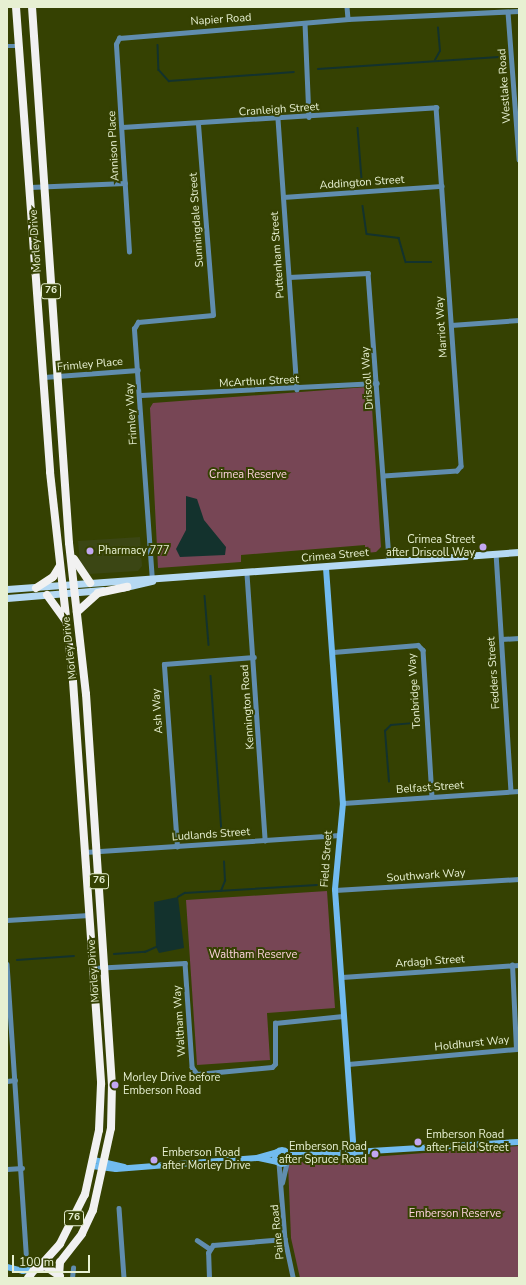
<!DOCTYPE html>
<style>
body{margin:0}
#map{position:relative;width:526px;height:1285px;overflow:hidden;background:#354102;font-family:"Nunito Sans",sans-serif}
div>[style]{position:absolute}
.built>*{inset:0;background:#3b4614}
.green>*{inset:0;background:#774655}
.water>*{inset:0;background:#13322d}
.stream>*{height:1.5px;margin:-0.75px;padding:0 0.75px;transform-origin:0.75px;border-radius:0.75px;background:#13322d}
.street>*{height:4.5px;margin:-2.25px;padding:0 2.25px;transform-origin:2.25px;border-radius:2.25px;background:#608dae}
.secondary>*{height:6px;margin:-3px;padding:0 3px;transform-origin:3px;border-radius:3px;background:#71bbef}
.secondary>.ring{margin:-3px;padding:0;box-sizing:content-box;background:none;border:6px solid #71bbef;border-radius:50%}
.primary>*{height:7px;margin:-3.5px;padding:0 3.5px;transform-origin:3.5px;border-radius:3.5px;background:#b5d9f3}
.highway>*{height:8px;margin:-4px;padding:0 4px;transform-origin:4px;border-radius:4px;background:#f1f1f1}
.dots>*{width:11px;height:11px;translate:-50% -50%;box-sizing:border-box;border:2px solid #354102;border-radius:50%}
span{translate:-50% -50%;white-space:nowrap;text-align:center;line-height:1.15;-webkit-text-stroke:4px #354102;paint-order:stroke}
.shield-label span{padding:1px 3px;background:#354102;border:1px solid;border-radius:3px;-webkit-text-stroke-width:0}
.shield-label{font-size:10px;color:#e7f0d2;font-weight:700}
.street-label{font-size:11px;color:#e7f0d2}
.park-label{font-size:11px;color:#fed3de}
.poi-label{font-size:11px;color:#e7f0d2}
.right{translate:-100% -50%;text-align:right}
.left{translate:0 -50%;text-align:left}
.frame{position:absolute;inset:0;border:8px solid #e7f0d2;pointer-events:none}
.scale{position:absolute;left:12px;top:1255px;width:78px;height:18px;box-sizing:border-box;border:2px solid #e7f0d2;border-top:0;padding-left:5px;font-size:12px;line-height:14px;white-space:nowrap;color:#e7f0d2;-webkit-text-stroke:3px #354102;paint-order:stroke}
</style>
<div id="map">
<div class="built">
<div style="clip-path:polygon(140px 537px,142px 566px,138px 571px,89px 574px,80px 564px,78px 541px)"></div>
</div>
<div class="green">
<div style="clip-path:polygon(367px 387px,371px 392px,381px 547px,376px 552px,365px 553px,365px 545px,241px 555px,241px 562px,158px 568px,150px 408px,153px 403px)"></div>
<div style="clip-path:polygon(327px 891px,335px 1008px,267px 1013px,270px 1060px,197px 1065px,186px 900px)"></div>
<div style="clip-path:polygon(519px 1146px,519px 1278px,300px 1278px,291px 1238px,288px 1163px)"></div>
</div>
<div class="water">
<div style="clip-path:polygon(186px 496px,197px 499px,204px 520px,226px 547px,225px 555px,180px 557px,176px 549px,186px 530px)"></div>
<div style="clip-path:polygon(178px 897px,184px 948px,159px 953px,156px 947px,154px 902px)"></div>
</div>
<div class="stream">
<div style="left:158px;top:45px;width:25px;rotate:88deg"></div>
<div style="left:159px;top:70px;width:15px;rotate:48deg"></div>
<div style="left:169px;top:81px;width:125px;rotate:-4.1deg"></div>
<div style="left:435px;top:60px;width:10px;rotate:-61deg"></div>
<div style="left:440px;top:51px;width:23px;rotate:-95deg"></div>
<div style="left:318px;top:69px;width:181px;rotate:-3.8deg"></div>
<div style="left:358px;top:128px;width:51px;rotate:85.5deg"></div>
<div style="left:363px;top:206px;width:28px;rotate:82deg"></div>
<div style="left:367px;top:234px;width:32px;rotate:7deg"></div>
<div style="left:399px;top:238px;width:25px;rotate:74deg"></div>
<div style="left:406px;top:262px;width:25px"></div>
<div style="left:205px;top:596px;width:49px;rotate:85.3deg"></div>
<div style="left:211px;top:676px;width:156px;rotate:86deg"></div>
<div style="left:389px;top:782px;width:51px;rotate:-94.5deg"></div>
<div style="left:385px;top:731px;width:8px;rotate:-45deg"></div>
<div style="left:391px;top:725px;width:21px;rotate:-5deg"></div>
<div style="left:221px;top:891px;width:11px;rotate:-68deg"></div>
<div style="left:225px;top:881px;width:19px;rotate:-93deg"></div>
<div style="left:178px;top:897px;width:8px;rotate:-30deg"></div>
<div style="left:185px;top:893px;width:132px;rotate:-3.5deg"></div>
<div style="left:114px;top:954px;width:31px;rotate:-4deg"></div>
<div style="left:145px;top:952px;width:12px;rotate:-24deg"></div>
<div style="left:17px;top:960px;width:57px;rotate:-4deg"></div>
</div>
<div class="street">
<div style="left:347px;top:7px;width:12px;rotate:85deg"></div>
<div style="left:508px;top:12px;width:148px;rotate:85.7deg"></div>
<div style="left:305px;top:23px;width:94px;rotate:87.6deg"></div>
<div style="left:7px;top:46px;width:12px"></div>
<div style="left:278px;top:119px;width:271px;rotate:86deg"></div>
<div style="left:122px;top:127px;width:315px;rotate:-3.6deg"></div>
<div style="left:436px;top:107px;width:360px;rotate:86deg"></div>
<div style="left:461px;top:466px;width:6px;rotate:129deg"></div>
<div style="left:457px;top:471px;width:73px;rotate:176.1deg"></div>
<div style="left:30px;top:187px;width:95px;rotate:-2.4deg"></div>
<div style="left:283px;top:197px;width:159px;rotate:-4deg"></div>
<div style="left:129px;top:252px;width:208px;rotate:-93.6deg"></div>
<div style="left:116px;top:44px;width:7px;rotate:-63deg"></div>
<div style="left:119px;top:38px;width:230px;rotate:-4.7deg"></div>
<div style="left:348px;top:19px;width:171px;rotate:-2.7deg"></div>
<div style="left:289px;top:277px;width:79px;rotate:-2.9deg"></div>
<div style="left:368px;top:273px;width:290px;rotate:85.8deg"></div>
<div style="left:451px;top:325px;width:68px;rotate:-4.2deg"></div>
<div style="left:44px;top:377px;width:94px;rotate:-4.3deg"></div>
<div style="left:141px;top:395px;width:236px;rotate:-2.9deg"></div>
<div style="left:496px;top:553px;width:238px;rotate:86.4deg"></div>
<div style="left:247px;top:574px;width:267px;rotate:86.1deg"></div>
<div style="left:152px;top:581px;width:253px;rotate:-94.1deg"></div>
<div style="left:134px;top:329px;width:8px;rotate:-60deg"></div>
<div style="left:138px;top:322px;width:75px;rotate:-5.3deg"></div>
<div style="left:213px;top:315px;width:192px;rotate:-94.5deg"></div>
<div style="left:501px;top:639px;width:18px;rotate:-3deg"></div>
<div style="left:333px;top:652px;width:85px;rotate:-4.7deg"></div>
<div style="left:418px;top:645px;width:7px;rotate:45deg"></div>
<div style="left:423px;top:650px;width:147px;rotate:86.5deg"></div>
<div style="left:343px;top:803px;width:176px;rotate:-3.9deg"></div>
<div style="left:177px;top:847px;width:183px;rotate:-94.1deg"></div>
<div style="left:164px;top:664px;width:90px;rotate:-4.4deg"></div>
<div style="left:85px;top:852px;width:255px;rotate:-3.8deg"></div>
<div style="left:335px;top:890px;width:184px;rotate:-3.4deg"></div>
<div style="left:7px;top:920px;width:82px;rotate:-3.5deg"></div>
<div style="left:7px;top:964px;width:290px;rotate:86.2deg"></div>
<div style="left:93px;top:968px;width:92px;rotate:-3.1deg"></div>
<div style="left:185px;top:963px;width:104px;rotate:86.1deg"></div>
<div style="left:192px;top:1067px;width:9px;rotate:54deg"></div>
<div style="left:197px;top:1074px;width:75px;rotate:-5.3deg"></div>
<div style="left:272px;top:1067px;width:4px;rotate:-45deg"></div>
<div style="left:275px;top:1064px;width:41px;rotate:-90deg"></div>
<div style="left:275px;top:1023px;width:68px;rotate:-5.9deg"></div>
<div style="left:342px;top:977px;width:177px;rotate:-3.9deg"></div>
<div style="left:348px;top:1064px;width:169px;rotate:-5.1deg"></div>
<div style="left:516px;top:1049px;width:84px;rotate:-92.7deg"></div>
<div style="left:7px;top:1081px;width:8px;rotate:-7deg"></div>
<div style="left:279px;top:1163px;width:76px;rotate:85.5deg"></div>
<div style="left:285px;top:1239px;width:40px;rotate:78deg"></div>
<div style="left:7px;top:1169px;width:15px;rotate:-4deg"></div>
<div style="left:282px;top:1183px;width:22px;rotate:-77deg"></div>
<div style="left:119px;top:1208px;width:70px;rotate:85.9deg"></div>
<div style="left:197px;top:1240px;width:14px;rotate:34deg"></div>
<div style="left:72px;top:1278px;width:10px;rotate:-84deg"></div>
<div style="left:209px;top:1278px;width:25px;rotate:-92deg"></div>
<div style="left:208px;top:1253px;width:9px;rotate:-58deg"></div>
<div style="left:213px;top:1245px;width:72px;rotate:-4.8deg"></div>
</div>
<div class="secondary">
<div style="left:326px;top:568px;width:236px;rotate:85.9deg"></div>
<div style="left:343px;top:803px;width:87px;rotate:95.3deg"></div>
<div style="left:335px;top:890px;width:264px;rotate:85.9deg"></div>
<div class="ring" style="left:275px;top:1150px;width:8px;height:8px"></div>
<div style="left:287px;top:1152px;width:18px;rotate:9deg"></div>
<div style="left:305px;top:1155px;width:214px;rotate:-3.5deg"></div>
<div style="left:259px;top:1158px;width:19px;rotate:12deg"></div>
<div style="left:94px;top:1160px;width:31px;rotate:13deg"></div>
<div style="left:288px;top:1161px;width:18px;rotate:-19deg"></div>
<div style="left:92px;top:1166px;width:24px;rotate:7deg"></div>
<div style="left:116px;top:1169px;width:141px;rotate:-4.5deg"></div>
<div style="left:257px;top:1158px;width:22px;rotate:-16deg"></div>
<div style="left:7px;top:1267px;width:16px;rotate:14deg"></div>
<div style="left:23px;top:1271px;width:13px;rotate:-9deg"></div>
</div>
<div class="primary">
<div style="left:121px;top:588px;width:32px;rotate:-13deg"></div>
<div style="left:7px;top:589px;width:513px;rotate:-4.13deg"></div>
<div style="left:7px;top:598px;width:96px;rotate:-4.8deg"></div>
</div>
<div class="highway">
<div style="left:16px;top:7px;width:466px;rotate:85.8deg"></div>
<div style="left:50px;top:472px;width:210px;rotate:83.7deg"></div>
<div style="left:73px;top:681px;width:404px;rotate:86deg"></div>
<div style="left:101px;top:1084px;width:46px;rotate:92.5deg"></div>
<div style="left:99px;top:1130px;width:66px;rotate:102.3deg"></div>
<div style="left:85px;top:1194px;width:56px;rotate:116.6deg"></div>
<div style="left:60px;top:1244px;width:31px;rotate:132deg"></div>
<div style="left:32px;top:7px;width:537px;rotate:86.05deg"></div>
<div style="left:69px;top:543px;width:152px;rotate:83.6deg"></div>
<div style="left:86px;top:694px;width:391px;rotate:86.2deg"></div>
<div style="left:112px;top:1084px;width:44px;rotate:91.3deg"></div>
<div style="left:111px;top:1128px;width:84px;rotate:102.4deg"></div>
<div style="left:93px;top:1210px;width:26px;rotate:115deg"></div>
<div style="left:82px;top:1234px;width:36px;rotate:128deg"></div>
<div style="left:60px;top:1262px;width:13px;rotate:94deg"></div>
<div style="left:74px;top:559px;width:29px;rotate:56deg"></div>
<div style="left:36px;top:588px;width:20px;rotate:-33deg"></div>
<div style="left:53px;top:577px;width:13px;rotate:-58deg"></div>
<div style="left:47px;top:595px;width:31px;rotate:54deg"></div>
<div style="left:77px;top:612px;width:28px;rotate:-42deg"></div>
<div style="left:98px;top:593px;width:30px;rotate:-12deg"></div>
<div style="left:28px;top:1278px;width:10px;rotate:-53deg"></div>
<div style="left:34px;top:1270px;width:12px;rotate:-20deg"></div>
<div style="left:45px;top:1266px;width:18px;rotate:34deg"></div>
</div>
<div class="dots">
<div style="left:483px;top:547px;background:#c3a7f2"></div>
<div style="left:90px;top:551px;background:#c3a7f2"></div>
<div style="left:115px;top:1085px;background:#c3a7f2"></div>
<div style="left:418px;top:1142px;background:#c3a7f2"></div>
<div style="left:375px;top:1154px;background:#c3a7f2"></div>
<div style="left:154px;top:1160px;background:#c3a7f2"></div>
</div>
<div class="shield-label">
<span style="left:51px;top:291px">76</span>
<span style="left:99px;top:881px">76</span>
<span style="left:74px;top:1218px">76</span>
</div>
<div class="street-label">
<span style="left:221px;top:20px;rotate:-4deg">Napier Road</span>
<span style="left:505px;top:86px;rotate:-94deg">Westlake Road</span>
<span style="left:279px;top:110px;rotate:-4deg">Cranleigh Street</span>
<span style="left:114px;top:146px;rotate:-93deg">Annison Place</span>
<span style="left:362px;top:183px;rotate:-4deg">Addington Street</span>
<span style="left:197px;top:220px;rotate:-94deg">Sunningdale Street</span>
<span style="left:36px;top:241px;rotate:-94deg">Morley Drive</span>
<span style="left:278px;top:255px;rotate:-94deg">Puttenham Street</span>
<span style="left:442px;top:327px;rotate:-94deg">Marriot Way</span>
<span style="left:90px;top:365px;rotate:-5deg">Frimley Place</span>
<span style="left:368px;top:378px;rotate:-94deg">Driscoll Way</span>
<span style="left:259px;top:382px;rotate:-3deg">McArthur Street</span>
<span style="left:132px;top:414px;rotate:-94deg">Frimley Way</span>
<span style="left:335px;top:556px;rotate:-5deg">Crimea Street</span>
<span style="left:70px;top:648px;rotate:-96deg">Morley Drive</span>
<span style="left:494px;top:673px;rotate:-94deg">Fedders Street</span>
<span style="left:415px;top:691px;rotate:-94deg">Tonbridge Way</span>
<span style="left:248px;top:707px;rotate:-94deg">Kennington Road</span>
<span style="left:158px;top:711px;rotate:-94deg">Ash Way</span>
<span style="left:430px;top:788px;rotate:-4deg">Belfast Street</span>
<span style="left:211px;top:835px;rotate:-4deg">Ludlands Street</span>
<span style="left:327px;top:859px;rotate:-86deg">Field Street</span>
<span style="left:426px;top:876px;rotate:-4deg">Southwark Way</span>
<span style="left:430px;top:962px;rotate:-4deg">Ardagh Street</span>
<span style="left:94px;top:971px;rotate:-94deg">Morley Drive</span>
<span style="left:180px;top:1021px;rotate:-94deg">Waltham Way</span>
<span style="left:472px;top:1044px;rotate:-6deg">Holdhurst Way</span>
<span style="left:278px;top:1232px;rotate:-96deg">Paine Road</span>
</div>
<div class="park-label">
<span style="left:248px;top:475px">Crimea Reserve</span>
<span style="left:253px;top:955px">Waltham Reserve</span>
<span style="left:455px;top:1214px">Emberson Reserve</span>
</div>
<div class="poi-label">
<span class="right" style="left:475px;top:547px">Crimea Street<br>after Driscoll Way</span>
<span class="left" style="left:98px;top:551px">Pharmacy 777</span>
<span class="left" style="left:123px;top:1085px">Morley Drive before<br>Emberson Road</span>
<span class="left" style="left:426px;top:1142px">Emberson Road<br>after Field Street</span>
<span class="right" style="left:367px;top:1154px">Emberson Road<br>after Spruce Road</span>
<span class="left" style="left:162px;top:1160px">Emberson Road<br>after Morley Drive</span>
</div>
<div class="frame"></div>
<div class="scale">100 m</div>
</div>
